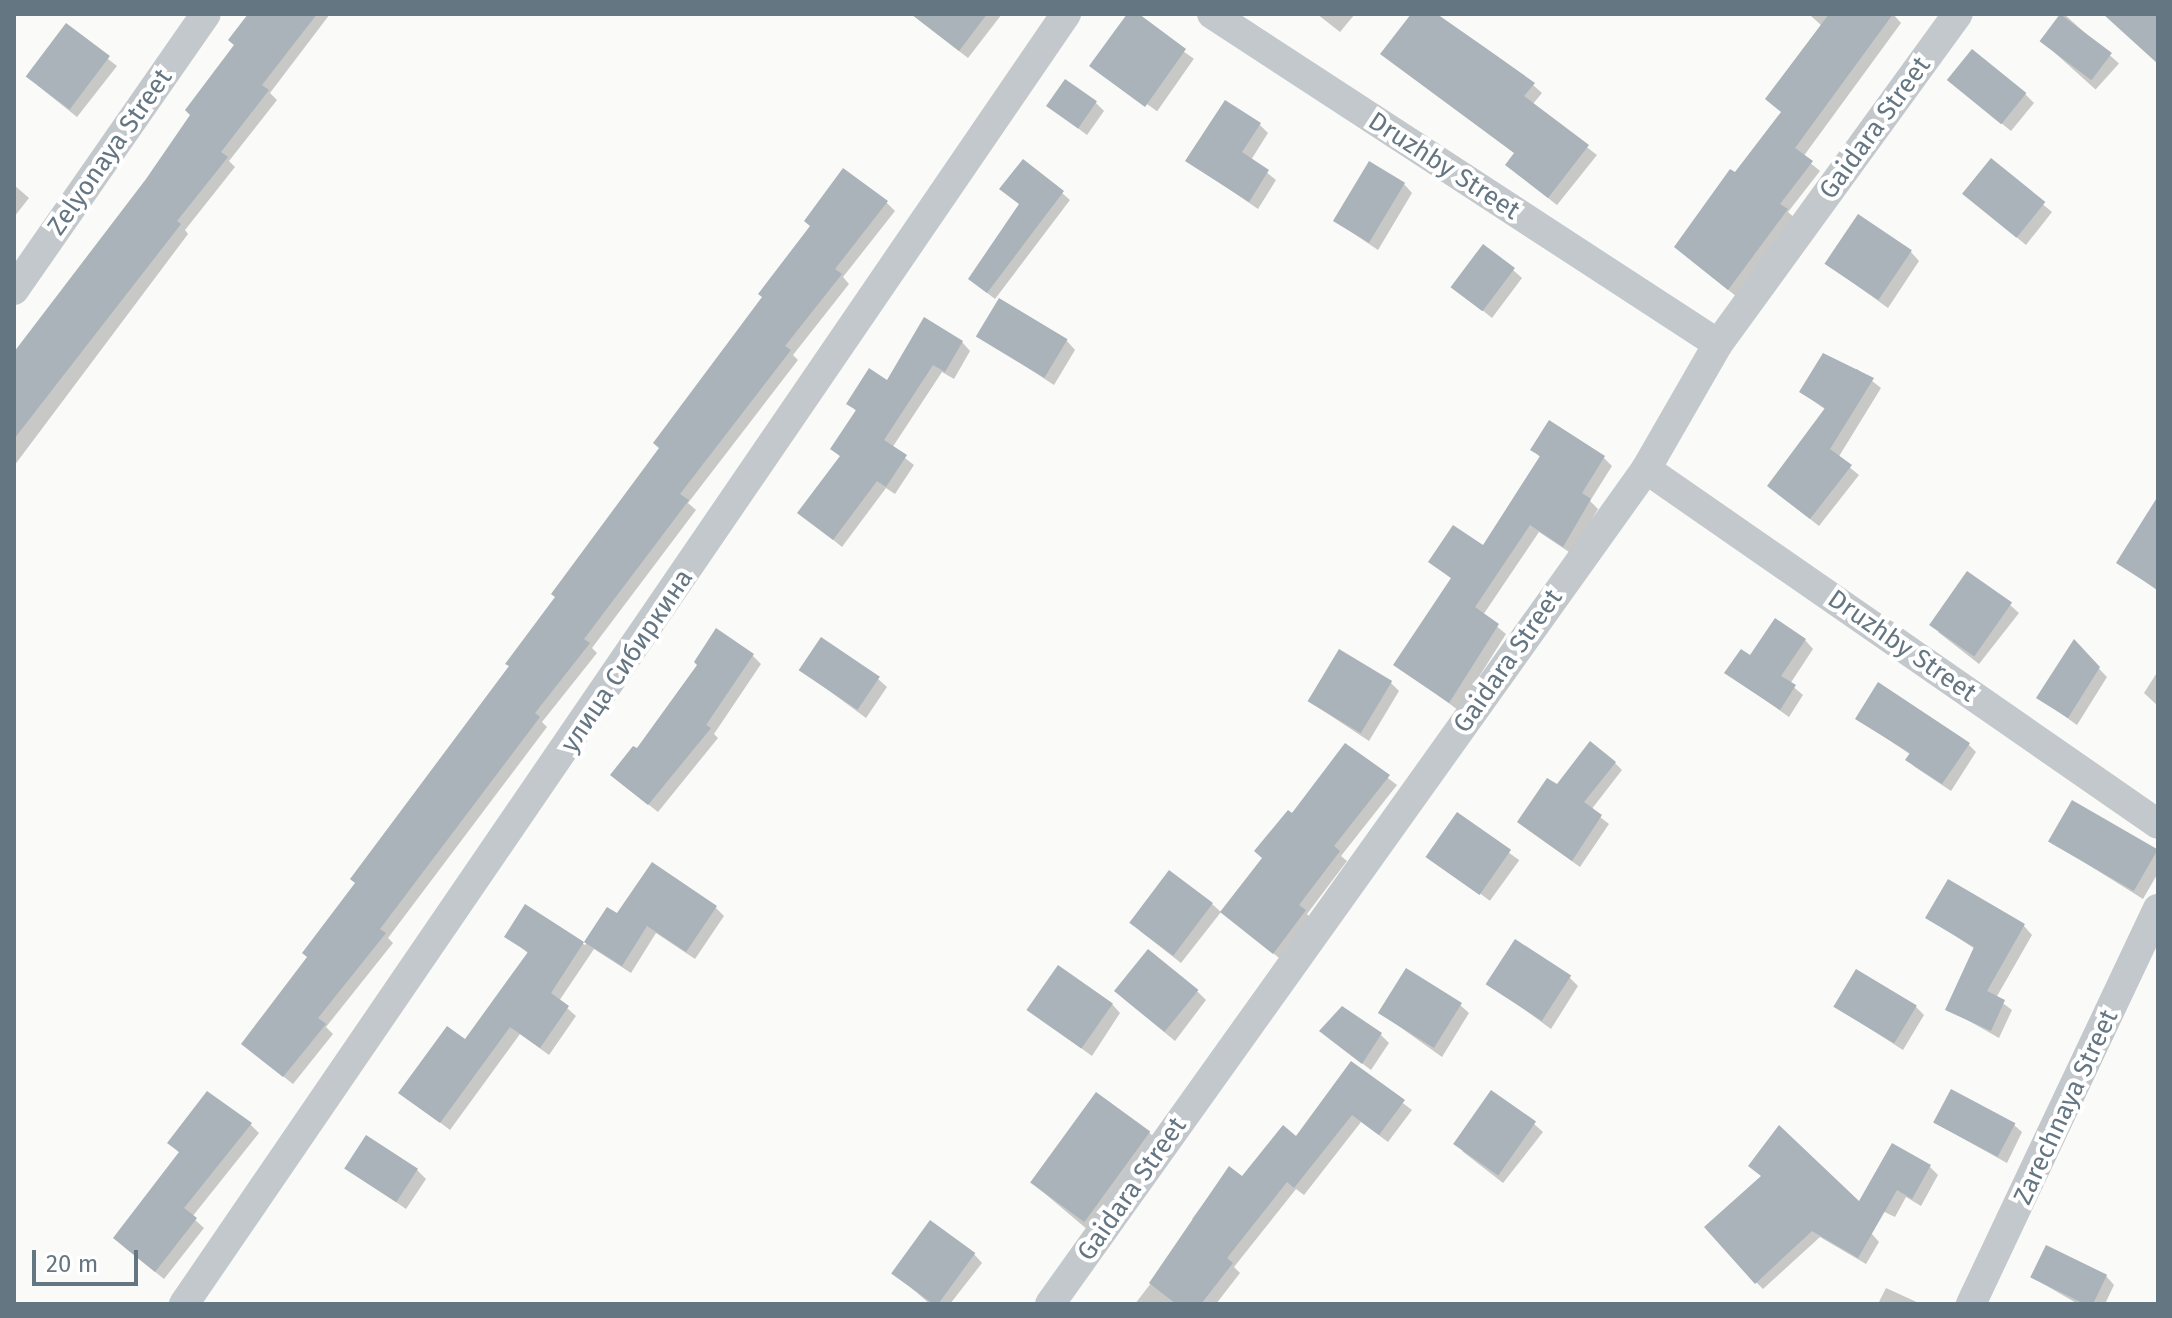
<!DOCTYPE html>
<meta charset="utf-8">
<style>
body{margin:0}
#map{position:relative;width:2172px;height:1318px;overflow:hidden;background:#fafaf8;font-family:"Fira Sans",sans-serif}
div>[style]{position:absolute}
.shadow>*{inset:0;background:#0003;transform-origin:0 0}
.building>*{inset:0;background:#aab3b9;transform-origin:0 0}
.minor>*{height:30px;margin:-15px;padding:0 15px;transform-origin:15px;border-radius:15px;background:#c3c8cc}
span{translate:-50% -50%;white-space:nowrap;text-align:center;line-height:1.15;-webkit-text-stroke:8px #fff;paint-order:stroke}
.street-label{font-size:26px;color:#657683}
.frame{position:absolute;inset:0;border:16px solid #657683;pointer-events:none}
.scale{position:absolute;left:32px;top:1250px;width:106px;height:36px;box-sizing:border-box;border:4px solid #657683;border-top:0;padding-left:10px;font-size:24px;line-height:28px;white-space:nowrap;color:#657683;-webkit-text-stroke:6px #fff;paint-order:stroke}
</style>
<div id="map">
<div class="shadow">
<div style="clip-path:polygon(250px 14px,330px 14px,270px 93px,277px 100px,229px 161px,235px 167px,185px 230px,188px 234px,14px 466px,14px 362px,148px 180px,236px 46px)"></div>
<div style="clip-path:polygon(911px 14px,1002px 14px,968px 58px)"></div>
<div style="left:1130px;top:14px;width:78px;height:64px;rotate:35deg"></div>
<div style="clip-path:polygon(1317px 14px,1355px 14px,1340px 32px)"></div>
<div style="clip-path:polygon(1413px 14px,1434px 14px,1533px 85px,1542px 93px,1532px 105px,1597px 155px,1557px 205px,1516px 173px,1516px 154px,1383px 54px)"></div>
<div style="clip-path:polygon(1893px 14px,1901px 23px,1803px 157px,1820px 171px,1788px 212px,1796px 219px,1737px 297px,1686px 256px,1735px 175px,1783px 113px,1822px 26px,1811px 16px)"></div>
<div style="left:2064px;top:14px;width:74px;height:35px;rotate:42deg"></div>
<div style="clip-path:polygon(66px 26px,117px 66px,77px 117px,37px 85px)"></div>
<div style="clip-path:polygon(1958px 88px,2025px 94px,2034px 103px,2011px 131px)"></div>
<div style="clip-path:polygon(1095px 102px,1104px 111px,1087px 135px,1048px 106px)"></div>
<div style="clip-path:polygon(1260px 125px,1268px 133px,1251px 160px,1276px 180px,1258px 209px,1188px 161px)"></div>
<div style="clip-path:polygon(1991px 161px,2052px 212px,2026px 245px,1974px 202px)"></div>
<div style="clip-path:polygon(1404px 184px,1412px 193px,1378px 250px,1335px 221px)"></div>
<div style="clip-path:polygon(14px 185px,29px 198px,14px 217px)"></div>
<div style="clip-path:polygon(1062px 193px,1070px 200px,995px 299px,978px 286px,970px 279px,1021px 205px,1009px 196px)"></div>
<div style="clip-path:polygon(886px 202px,895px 211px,843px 277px,849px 284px,793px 355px,798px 360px,688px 503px,696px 510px,592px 648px,597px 653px,542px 722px,547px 727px,388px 938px,393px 943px,326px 1027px,333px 1034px,293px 1084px,252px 1052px,309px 958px,304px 953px)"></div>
<div style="clip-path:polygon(1911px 252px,1919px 261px,1888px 308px,1827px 264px)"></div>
<div style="clip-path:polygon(1513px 270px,1522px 278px,1492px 318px,1454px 287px)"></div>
<div style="clip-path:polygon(979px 336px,1067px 341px,1075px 350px,1054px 385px)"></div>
<div style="clip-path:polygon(962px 342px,970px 351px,954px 379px,942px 372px,892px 448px,914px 465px,895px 494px,886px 488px,842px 547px,800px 513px,842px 458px,833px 449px,857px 412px,849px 403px)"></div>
<div style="clip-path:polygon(1857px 369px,1881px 388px,1838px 458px,1859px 475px,1819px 526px,1778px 494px,1826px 410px,1801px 392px)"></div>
<div style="clip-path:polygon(1532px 449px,1603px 457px,1612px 466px,1590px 501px,1598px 509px,1572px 554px,1539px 532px,1483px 615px,1506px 634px,1458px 710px,1396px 664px,1452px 579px,1431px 562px,1484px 548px,1541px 458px)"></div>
<div style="clip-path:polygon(2158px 534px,2158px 591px,2119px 563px)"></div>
<div style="clip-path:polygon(2010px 605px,2019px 613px,1979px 664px,1938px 632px)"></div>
<div style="clip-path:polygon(1805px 640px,1813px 649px,1790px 684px,1803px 695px,1789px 717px,1727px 673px,1750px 657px)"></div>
<div style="clip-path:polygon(2074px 643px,2107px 677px,2077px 725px,2039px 698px)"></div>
<div style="clip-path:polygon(752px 655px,761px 664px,714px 734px,718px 738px,658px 812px,621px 783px,637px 751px)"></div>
<div style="clip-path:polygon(801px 670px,878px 679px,887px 687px,866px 718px)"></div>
<div style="clip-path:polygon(2158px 671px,2158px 706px,2144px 693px)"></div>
<div style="clip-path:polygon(1390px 682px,1399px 691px,1369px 741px,1310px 702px)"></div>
<div style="clip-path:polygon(1858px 719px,1968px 744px,1976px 752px,1951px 791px,1915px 767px,1908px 760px,1911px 755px)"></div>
<div style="clip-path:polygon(1346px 746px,1397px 785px,1341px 856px,1347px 861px,1307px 914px,1313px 920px,1283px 961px,1231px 920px,1292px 816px)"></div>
<div style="clip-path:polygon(1615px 763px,1622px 770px,1591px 810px,1609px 824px,1580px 867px,1527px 829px,1557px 787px)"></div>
<div style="left:1457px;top:815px;width:77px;height:50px;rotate:36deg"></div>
<div style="clip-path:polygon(2050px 841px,2157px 851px,2158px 873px,2143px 899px)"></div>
<div style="clip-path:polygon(1212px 904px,1221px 912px,1181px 963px,1140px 931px)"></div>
<div style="clip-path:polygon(526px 907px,585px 945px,608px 909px,618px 916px,716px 908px,724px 916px,695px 959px,656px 933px,631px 973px,594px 949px,559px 1001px,576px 1016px,549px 1055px,520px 1034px,450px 1130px,401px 1093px,466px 1042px,529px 954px,507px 936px)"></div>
<div style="clip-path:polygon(1928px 918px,2024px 926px,2032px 935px,1996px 998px,2012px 1010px,1999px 1038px,1948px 1009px,1975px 949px)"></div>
<div style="clip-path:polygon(1569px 977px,1578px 986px,1551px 1029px,1488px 983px)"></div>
<div style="clip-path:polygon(1198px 992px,1206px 1000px,1175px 1041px,1124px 999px)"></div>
<div style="clip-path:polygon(1112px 1004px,1120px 1013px,1092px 1056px,1039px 1018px)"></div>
<div style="clip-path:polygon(1460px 1005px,1469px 1013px,1442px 1057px,1379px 1012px)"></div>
<div style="clip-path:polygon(1915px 1006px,1924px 1015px,1903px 1050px,1836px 1007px)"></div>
<div style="clip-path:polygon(1381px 1035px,1389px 1043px,1371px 1070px,1330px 1039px)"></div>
<div style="clip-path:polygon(1351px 1064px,1412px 1110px,1388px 1142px,1361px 1122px,1304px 1195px,1296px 1189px,1234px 1267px,1240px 1273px,1216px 1304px,1135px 1304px,1197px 1223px,1192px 1219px,1229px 1169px,1243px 1179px,1297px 1138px)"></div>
<div style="clip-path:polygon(1935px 1123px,2014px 1125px,2022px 1132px,2007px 1163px)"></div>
<div style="clip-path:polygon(250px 1124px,259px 1133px,192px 1217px,204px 1228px,164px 1279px,124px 1247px,180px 1153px,169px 1143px)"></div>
<div style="clip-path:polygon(1534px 1124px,1543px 1132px,1503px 1183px,1462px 1151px)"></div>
<div style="clip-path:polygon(1149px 1132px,1157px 1141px,1088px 1230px,1037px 1187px)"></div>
<div style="clip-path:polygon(1930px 1167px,1938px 1175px,1921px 1206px,1906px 1197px,1895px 1217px,1872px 1206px)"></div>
<div style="clip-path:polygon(347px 1168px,417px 1170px,426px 1179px,406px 1209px)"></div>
<div style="clip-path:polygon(1762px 1176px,1872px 1234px,1879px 1242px,1866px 1264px,1820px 1237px,1763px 1289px,1756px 1282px)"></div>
<div style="clip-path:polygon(974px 1254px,982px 1263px,950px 1304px,930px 1304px,894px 1273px)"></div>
<div style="clip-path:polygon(2106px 1276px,2114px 1285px,2105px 1304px,2078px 1304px,2033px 1278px)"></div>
<div style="clip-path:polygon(1886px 1288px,1921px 1304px,1878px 1304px)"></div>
</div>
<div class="building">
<div style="clip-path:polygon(248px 14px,317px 14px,262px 85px,269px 90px,221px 152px,228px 157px,177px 221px,181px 224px,14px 439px,14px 352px,146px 179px,190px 115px,185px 110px,234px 45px,228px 40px)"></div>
<div style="clip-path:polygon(911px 14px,987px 14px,959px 51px)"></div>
<div style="clip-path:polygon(1127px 14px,1139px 14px,1186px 49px,1145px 107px,1089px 66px)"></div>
<div style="clip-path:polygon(1411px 14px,1437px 14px,1490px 51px,1535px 83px,1524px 96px,1589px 145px,1548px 198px,1505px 165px,1514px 153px,1380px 54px)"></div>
<div style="clip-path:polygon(1829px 14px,1893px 14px,1795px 148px,1813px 161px,1780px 204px,1788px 209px,1728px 290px,1674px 247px,1730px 169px,1735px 172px,1781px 112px,1765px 99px)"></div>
<div style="left:2060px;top:14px;width:65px;height:34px;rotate:37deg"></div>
<div style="clip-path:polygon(2103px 14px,2158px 14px,2158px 64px)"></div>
<div style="left:66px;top:23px;width:55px;height:67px;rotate:37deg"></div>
<div style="left:1972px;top:49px;width:70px;height:40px;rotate:39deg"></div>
<div style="left:1065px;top:79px;width:39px;height:33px;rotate:35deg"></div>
<div style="clip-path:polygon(1225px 100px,1261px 123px,1242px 152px,1269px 170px,1249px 202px,1185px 161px)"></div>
<div style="left:1991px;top:158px;width:70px;height:46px;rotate:39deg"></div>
<div style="clip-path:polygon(1023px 159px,1064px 191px,987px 293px,968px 279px,1019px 204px,999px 189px)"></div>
<div style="left:1369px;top:161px;width:42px;height:70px;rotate:31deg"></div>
<div style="clip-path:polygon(843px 168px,888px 201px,835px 269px,842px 274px,785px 346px,791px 350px,680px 494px,689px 500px,584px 639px,590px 643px,535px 713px,540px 717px,380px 929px,386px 933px,318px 1018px,326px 1024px,283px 1077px,241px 1044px,307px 957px,302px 953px,355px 883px,350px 879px,509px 666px,505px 664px,555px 597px,551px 594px,659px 448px,653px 443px,762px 297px,758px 294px,810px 226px,804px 221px)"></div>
<div style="left:1858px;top:214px;width:65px;height:60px;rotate:34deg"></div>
<div style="left:1483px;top:244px;width:40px;height:54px;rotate:37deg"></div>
<div style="left:999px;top:298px;width:80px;height:45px;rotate:31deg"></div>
<div style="clip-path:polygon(924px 317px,963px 341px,945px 372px,933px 365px,884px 440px,907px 455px,886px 487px,877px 481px,833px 540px,797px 513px,840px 456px,830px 449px,856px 410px,846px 404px,869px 368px,887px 380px)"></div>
<div style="clip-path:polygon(1823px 353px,1874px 378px,1830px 449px,1852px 465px,1810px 519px,1767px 486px,1825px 408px,1799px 392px)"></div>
<div style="clip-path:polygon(1549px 420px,1605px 456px,1582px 493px,1591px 499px,1563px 547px,1530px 525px,1475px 607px,1499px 624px,1449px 703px,1393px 665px,1451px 578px,1428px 562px,1453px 525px,1483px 545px,1540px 456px,1530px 450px)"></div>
<div style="clip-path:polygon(2158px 496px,2158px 590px,2116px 563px)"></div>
<div style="left:1967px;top:571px;width:55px;height:66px;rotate:35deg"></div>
<div style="clip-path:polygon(1775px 618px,1806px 639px,1781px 676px,1796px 685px,1780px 710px,1724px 673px,1741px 649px,1750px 655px)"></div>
<div style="clip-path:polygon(716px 628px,754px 654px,706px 725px,711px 728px,648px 805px,610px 775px,633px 746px,637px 748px,697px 665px,694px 662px)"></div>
<div style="left:821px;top:637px;width:71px;height:40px;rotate:34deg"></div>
<div style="clip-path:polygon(2074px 639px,2100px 667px,2068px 718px,2036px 698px)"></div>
<div style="left:1339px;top:649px;width:62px;height:61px;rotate:31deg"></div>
<div style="clip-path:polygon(1878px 682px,1970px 743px,1942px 784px,1905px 760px,1910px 753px,1855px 719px)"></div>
<div style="clip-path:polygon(1590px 741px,1616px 762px,1584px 802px,1602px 815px,1572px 861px,1517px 822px,1547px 778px,1557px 784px)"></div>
<div style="clip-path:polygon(1345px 743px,1390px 775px,1334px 846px,1340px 851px,1299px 905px,1306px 910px,1273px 954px,1220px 912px,1262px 858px,1254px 851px,1288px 810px,1292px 813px)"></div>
<div style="left:2072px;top:800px;width:99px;height:48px;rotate:30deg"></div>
<div style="left:1457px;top:812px;width:66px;height:55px;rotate:35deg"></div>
<div style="clip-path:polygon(652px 862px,717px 906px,686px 952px,647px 926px,622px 966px,584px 942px,607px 907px,617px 913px)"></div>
<div style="left:1169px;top:870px;width:55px;height:66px;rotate:37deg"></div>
<div style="clip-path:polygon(1948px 879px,2025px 924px,1987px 991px,2005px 1000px,1991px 1031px,1945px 1010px,1974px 947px,1925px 918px)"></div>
<div style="clip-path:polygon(525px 904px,584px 942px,551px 993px,569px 1006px,540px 1048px,510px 1027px,440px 1123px,398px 1093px,447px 1026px,465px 1039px,528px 952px,504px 937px)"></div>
<div style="left:1515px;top:939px;width:67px;height:54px;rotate:33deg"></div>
<div style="left:1148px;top:949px;width:65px;height:54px;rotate:39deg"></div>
<div style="left:1058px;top:965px;width:67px;height:55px;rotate:35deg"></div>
<div style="left:1406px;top:968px;width:66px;height:53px;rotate:32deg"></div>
<div style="left:1856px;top:969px;width:71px;height:44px;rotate:31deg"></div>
<div style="clip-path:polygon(1342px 1006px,1382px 1033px,1362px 1064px,1319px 1031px)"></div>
<div style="clip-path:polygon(1351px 1061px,1405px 1100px,1379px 1135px,1352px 1115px,1294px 1188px,1287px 1182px,1227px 1258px,1233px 1263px,1201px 1304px,1176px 1304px,1149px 1283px,1229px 1166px,1242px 1176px,1283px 1125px,1296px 1136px)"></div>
<div style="left:1951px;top:1089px;width:73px;height:38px;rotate:28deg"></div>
<div style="left:1491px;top:1090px;width:55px;height:66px;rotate:35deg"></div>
<div style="clip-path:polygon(207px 1091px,252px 1123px,184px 1208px,197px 1218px,155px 1272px,113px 1238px,179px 1152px,167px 1143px)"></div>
<div style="left:1096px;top:1092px;width:67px;height:112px;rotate:36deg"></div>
<div style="clip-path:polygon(1779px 1125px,1859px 1201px,1892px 1143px,1931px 1165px,1912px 1199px,1897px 1190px,1858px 1258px,1812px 1231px,1755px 1284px,1704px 1227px,1761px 1176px,1748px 1166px)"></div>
<div style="left:366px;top:1135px;width:62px;height:40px;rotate:33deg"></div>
<div style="left:930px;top:1220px;width:56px;height:66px;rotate:36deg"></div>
<div style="left:2046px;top:1245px;width:68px;height:36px;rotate:26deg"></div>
</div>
<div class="minor">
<div style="left:1212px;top:14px;width:604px;rotate:33.11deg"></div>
<div style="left:14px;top:290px;width:336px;rotate:-55.2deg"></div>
<div style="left:1646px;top:469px;width:623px;rotate:34.74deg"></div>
<div style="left:184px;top:1304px;width:1563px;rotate:-55.64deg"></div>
<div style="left:1050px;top:1304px;width:1026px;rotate:-54.48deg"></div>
<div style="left:1646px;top:469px;width:144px;rotate:-60.1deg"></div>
<div style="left:1718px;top:344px;width:408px;rotate:-54deg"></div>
<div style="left:1971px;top:1304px;width:437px;rotate:-64.7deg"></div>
</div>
<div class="street-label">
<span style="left:1875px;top:128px;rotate:-54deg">Gaidara Street</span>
<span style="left:110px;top:152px;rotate:-55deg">Zelyonaya Street</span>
<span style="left:1444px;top:166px;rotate:33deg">Druzhby Street</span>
<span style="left:1902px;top:646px;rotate:35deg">Druzhby Street</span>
<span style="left:627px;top:661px;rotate:-56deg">улица Сибиркина</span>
<span style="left:1508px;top:661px;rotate:-55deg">Gaidara Street</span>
<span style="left:2066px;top:1107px;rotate:-65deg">Zarechnaya Street</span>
<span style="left:1132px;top:1189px;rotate:-55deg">Gaidara Street</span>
</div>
<div class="frame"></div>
<div class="scale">20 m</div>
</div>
